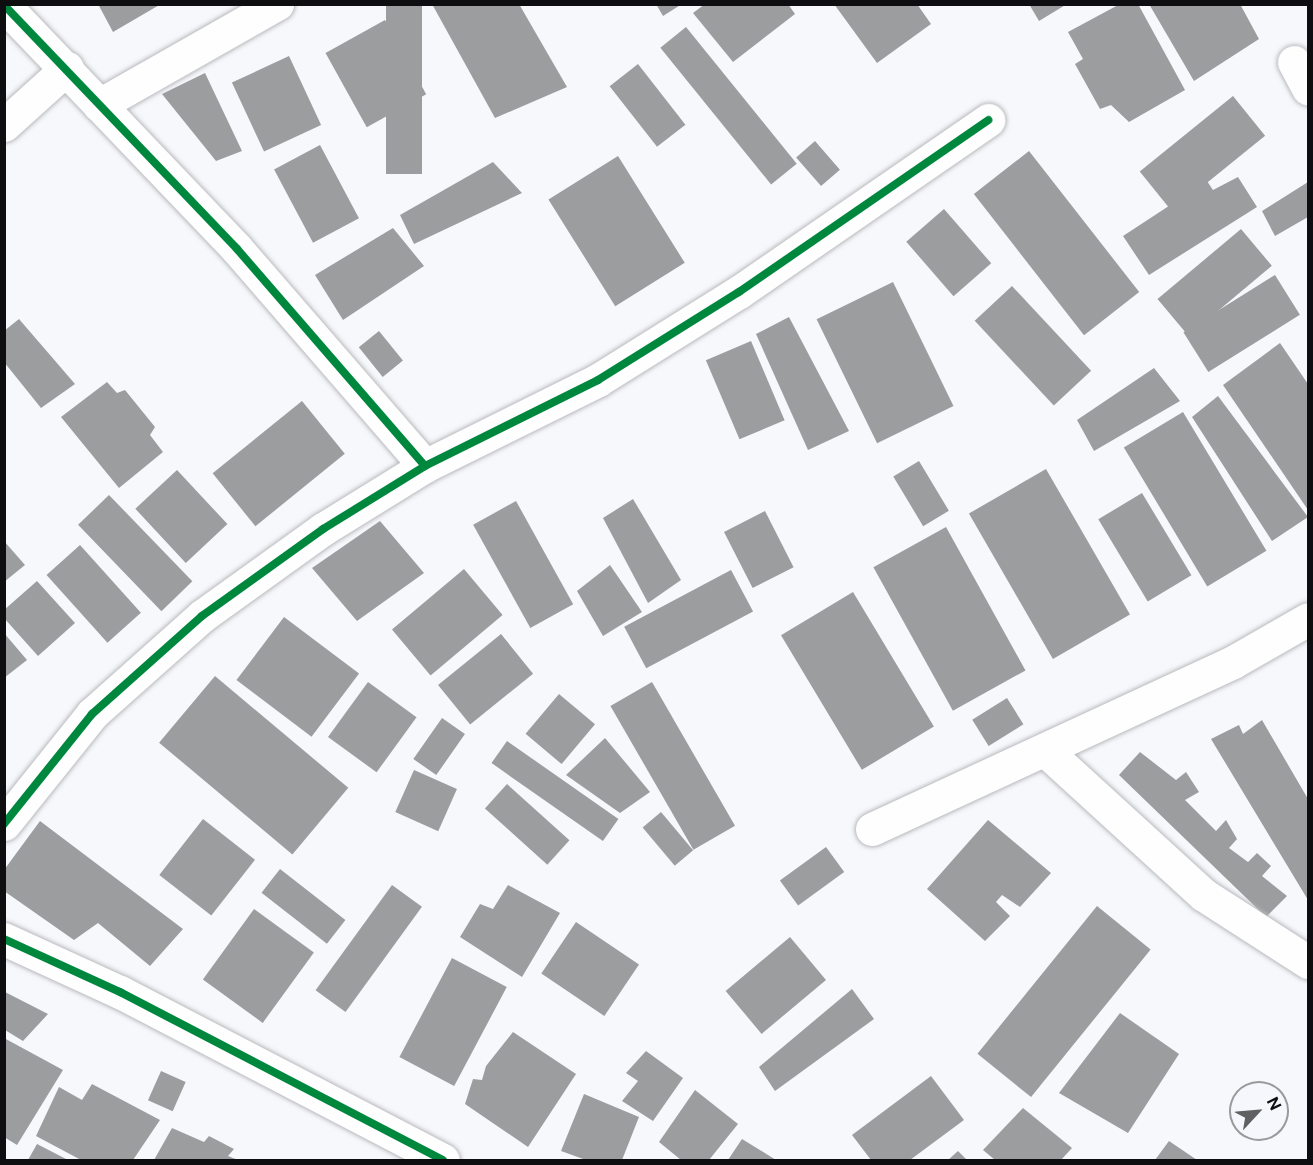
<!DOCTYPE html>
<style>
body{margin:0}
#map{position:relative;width:1313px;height:1165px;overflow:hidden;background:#f7f8fc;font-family:"Public Sans",sans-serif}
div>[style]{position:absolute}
.building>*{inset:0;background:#9c9d9f;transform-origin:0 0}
.roads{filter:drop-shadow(0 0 2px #b9babd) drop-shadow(0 0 2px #b9babd)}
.minor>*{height:33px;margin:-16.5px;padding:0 16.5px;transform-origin:16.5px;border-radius:16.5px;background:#fefeff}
.cycleway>*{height:8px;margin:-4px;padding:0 4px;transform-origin:4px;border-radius:4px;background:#00873e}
span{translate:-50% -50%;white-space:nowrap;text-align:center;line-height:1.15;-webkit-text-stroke:6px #f6f7fd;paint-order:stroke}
.frame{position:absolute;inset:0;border:6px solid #0e0e10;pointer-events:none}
.north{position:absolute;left:1229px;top:1081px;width:60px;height:60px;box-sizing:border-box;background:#f6f7fd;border:2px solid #999a9e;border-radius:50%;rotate:64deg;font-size:16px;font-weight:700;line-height:24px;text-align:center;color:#0e0e10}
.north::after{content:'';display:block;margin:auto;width:21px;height:27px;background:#606063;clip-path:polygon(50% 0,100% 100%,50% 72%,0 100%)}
</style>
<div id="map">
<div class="building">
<div style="clip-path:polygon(98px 4px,161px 4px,113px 32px)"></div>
<div style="left:386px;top:4px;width:36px;height:170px"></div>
<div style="clip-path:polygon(432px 4px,519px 4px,567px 87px,495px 118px)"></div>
<div style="clip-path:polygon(656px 4px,682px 4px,663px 16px)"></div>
<div style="clip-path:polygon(705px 4px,788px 4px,795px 14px,733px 62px,693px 13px)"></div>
<div style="clip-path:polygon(834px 4px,917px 4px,931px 24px,877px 63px)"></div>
<div style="clip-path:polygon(1029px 4px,1067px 4px,1039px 21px)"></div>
<div style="clip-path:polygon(1120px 4px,1138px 4px,1185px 90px,1129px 122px,1111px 105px,1100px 109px,1075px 64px,1083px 59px,1068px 32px)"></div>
<div style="clip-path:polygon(1149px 4px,1240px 4px,1259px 39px,1194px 81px)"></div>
<div style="left:385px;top:20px;width:85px;height:68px;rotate:61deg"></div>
<div style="left:686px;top:27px;width:176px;height:33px;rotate:51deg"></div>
<div style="left:289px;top:56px;width:76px;height:63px;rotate:65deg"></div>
<div style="left:638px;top:64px;width:77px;height:36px;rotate:52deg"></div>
<div style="clip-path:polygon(205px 73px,242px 151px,216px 161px,162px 94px)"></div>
<div style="left:1233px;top:96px;width:51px;height:120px;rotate:51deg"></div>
<div style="left:815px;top:141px;width:38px;height:25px;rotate:49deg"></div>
<div style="left:320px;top:145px;width:83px;height:52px;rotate:62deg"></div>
<div style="left:1029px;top:151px;width:179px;height:70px;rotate:52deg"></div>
<div style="left:618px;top:156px;width:126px;height:82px;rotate:58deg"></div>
<div style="clip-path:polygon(493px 162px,522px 193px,414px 244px,400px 215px)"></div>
<div style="clip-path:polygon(1238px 177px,1257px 207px,1149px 275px,1123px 236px,1207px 181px,1213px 190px)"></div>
<div style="clip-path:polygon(1308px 182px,1308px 217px,1275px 236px,1262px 211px)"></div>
<div style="left:944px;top:209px;width:72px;height:50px;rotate:49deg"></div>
<div style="clip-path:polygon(393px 228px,424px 266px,343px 320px,315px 275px)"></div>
<div style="left:1241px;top:229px;width:48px;height:109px;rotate:50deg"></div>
<div style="left:1275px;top:275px;width:47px;height:108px;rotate:58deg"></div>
<div style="left:893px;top:282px;width:138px;height:85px;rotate:64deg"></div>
<div style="left:1012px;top:286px;width:116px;height:51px;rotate:47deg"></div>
<div style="clip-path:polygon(789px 317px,849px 431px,808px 450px,756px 334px)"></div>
<div style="clip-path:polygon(19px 319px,75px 384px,41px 408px,4px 362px,4px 331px)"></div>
<div style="left:379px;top:331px;width:38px;height:26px;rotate:51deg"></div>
<div style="left:751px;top:341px;width:86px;height:49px;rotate:67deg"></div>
<div style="clip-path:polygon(1280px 343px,1308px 384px,1308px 510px,1223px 385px)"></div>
<div style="clip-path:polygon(1154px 368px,1180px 401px,1094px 451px,1077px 420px)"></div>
<div style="clip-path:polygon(107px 382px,117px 393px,125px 390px,155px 427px,150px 435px,163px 452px,119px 488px,61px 417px)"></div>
<div style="clip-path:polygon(1218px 396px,1308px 517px,1272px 541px,1192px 417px)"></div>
<div style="left:302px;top:401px;width:68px;height:115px;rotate:51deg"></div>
<div style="left:1183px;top:412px;width:162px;height:69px;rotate:59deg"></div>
<div style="left:919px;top:461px;width:58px;height:30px;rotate:59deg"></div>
<div style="left:1046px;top:469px;width:168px;height:89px;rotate:60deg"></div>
<div style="left:177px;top:470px;width:74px;height:57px;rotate:47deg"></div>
<div style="left:1142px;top:493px;width:96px;height:51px;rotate:59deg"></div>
<div style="left:109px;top:495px;width:120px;height:43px;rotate:46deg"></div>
<div style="clip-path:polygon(633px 499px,681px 580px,648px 603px,603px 518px)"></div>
<div style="left:516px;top:501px;width:118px;height:49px;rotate:61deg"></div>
<div style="left:765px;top:511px;width:63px;height:46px;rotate:63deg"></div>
<div style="clip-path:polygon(380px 521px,424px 573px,357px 621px,312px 568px)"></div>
<div style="left:946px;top:527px;width:164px;height:83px;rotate:61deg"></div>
<div style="clip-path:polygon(4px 541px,25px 565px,4px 582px)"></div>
<div style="left:80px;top:545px;width:91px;height:45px;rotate:48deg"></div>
<div style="clip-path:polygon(610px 565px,642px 612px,603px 636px,577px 591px)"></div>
<div style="left:464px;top:569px;width:60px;height:94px;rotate:50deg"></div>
<div style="left:731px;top:570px;width:47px;height:121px;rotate:62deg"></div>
<div style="clip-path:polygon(37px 581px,75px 623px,38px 656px,4px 618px,4px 610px)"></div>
<div style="left:853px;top:592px;width:157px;height:84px;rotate:59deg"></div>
<div style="left:284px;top:617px;width:94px;height:79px;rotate:37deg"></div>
<div style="clip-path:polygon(4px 633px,27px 660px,4px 678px)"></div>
<div style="left:501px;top:634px;width:51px;height:81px;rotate:51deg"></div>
<div style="left:215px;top:676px;width:174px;height:87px;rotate:40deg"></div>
<div style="left:368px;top:682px;width:60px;height:68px;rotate:36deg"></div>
<div style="left:652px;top:682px;width:166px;height:48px;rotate:60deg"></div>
<div style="left:559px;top:694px;width:47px;height:52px;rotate:40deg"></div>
<div style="left:1007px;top:698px;width:31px;height:41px;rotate:58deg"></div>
<div style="left:442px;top:718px;width:28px;height:50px;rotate:35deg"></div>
<div style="clip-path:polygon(1262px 720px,1308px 799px,1308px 900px,1211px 739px,1239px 725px,1243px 734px)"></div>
<div style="clip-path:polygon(605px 738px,650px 792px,620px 813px,566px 775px)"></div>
<div style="left:507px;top:741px;width:136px;height:27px;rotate:35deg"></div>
<div style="clip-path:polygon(1140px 752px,1176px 780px,1186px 772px,1199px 792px,1185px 800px,1216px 831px,1226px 820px,1237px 839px,1229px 848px,1248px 862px,1257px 853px,1271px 866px,1262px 876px,1287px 896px,1266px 917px,1119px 775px)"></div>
<div style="left:414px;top:770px;width:47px;height:46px;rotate:24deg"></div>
<div style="left:507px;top:784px;width:84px;height:33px;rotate:42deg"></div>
<div style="left:661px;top:812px;width:50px;height:24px;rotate:50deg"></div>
<div style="left:203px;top:819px;width:66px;height:71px;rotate:38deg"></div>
<div style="clip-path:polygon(988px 820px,1051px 873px,1020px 907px,1002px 895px,996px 902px,1010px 916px,985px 941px,927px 889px)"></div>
<div style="clip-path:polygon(40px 821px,183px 929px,150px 966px,98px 923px,74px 940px,4px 891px,4px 870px)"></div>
<div style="left:826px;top:847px;width:31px;height:57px;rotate:54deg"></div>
<div style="left:280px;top:869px;width:83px;height:30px;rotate:38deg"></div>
<div style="left:392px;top:885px;width:37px;height:130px;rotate:36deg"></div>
<div style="clip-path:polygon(508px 885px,560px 913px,522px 977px,460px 937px,480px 904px,493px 909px)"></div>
<div style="left:1097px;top:906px;width:69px;height:190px;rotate:39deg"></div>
<div style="left:254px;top:909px;width:74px;height:87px;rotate:36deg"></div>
<div style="left:576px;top:922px;width:76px;height:62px;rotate:34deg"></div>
<div style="left:790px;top:937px;width:56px;height:84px;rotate:50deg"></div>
<div style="left:452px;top:958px;width:62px;height:112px;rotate:28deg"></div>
<div style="clip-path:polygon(852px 989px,874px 1019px,775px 1091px,759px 1067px)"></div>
<div style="clip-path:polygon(5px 992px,48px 1014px,23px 1041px,5px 1030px)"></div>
<div style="clip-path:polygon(1120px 1013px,1179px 1054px,1128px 1133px,1059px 1093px)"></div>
<div style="clip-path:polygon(513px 1032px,576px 1074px,528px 1147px,465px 1104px,473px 1079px,482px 1080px,486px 1066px)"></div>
<div style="clip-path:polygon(4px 1038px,63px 1070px,17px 1145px,4px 1137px)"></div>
<div style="clip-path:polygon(646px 1051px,683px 1078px,653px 1121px,622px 1101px,638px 1081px,626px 1073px)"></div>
<div style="left:161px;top:1071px;width:27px;height:32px;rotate:24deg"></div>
<div style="clip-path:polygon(931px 1076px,964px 1120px,910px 1160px,871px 1160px,852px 1135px)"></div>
<div style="clip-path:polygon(92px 1084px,160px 1120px,133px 1160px,81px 1160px,36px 1136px,59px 1087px,82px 1100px)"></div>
<div style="clip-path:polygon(695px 1090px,738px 1124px,709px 1160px,681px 1160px,659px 1142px)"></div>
<div style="clip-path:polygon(584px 1094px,639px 1117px,622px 1160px,586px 1160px,561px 1151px)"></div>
<div style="clip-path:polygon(1023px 1108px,1072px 1148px,1061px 1160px,995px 1160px,983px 1150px)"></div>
<div style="clip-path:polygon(172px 1128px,204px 1142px,209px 1136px,234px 1149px,228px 1156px,238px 1160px,154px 1160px)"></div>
<div style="clip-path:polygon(742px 1139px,776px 1160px,728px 1160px)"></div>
<div style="clip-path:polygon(1169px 1141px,1197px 1160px,1155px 1160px)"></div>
<div style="clip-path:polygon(37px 1144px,68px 1160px,28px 1160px)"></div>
<div style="clip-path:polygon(958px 1151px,967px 1160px,948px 1160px)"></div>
</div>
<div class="roads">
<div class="minor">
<div style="left:4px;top:5px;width:337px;rotate:46.3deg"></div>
<div style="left:237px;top:249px;width:287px;rotate:49.1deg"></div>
<div style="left:1294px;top:62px;width:30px;rotate:62deg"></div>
<div style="left:99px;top:105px;width:205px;rotate:-29.6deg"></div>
<div style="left:4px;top:125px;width:85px;rotate:-42.1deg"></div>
<div style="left:1045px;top:750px;width:215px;rotate:42.4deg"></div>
<div style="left:1204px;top:895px;width:124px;rotate:32.8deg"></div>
<div style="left:4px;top:824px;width:141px;rotate:-51.3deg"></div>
<div style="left:92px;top:714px;width:147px;rotate:-41.7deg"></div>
<div style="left:202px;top:616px;width:149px;rotate:-35.7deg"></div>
<div style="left:323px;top:529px;width:120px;rotate:-31.7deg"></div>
<div style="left:425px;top:466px;width:193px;rotate:-26.4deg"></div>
<div style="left:598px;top:380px;width:166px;rotate:-32deg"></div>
<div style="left:739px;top:292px;width:303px;rotate:-34.6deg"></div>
<div style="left:872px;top:829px;width:398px;rotate:-24.8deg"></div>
<div style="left:1233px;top:662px;width:86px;rotate:-29.8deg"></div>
<div style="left:4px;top:939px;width:128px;rotate:24.6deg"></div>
<div style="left:120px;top:992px;width:364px;rotate:27.5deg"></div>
</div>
</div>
<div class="cycleway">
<div style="left:4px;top:5px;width:337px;rotate:46.3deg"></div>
<div style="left:237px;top:249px;width:287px;rotate:49.1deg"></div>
<div style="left:4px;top:824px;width:141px;rotate:-51.3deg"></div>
<div style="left:92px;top:714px;width:147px;rotate:-41.7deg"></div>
<div style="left:202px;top:616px;width:149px;rotate:-35.7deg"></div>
<div style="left:323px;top:529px;width:120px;rotate:-31.7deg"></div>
<div style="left:425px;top:466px;width:193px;rotate:-26.4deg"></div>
<div style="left:598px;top:380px;width:166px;rotate:-32deg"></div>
<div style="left:739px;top:292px;width:303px;rotate:-34.6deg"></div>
<div style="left:4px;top:939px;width:128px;rotate:24.6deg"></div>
<div style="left:120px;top:992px;width:364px;rotate:27.5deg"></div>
</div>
<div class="frame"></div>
<div class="north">N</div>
</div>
